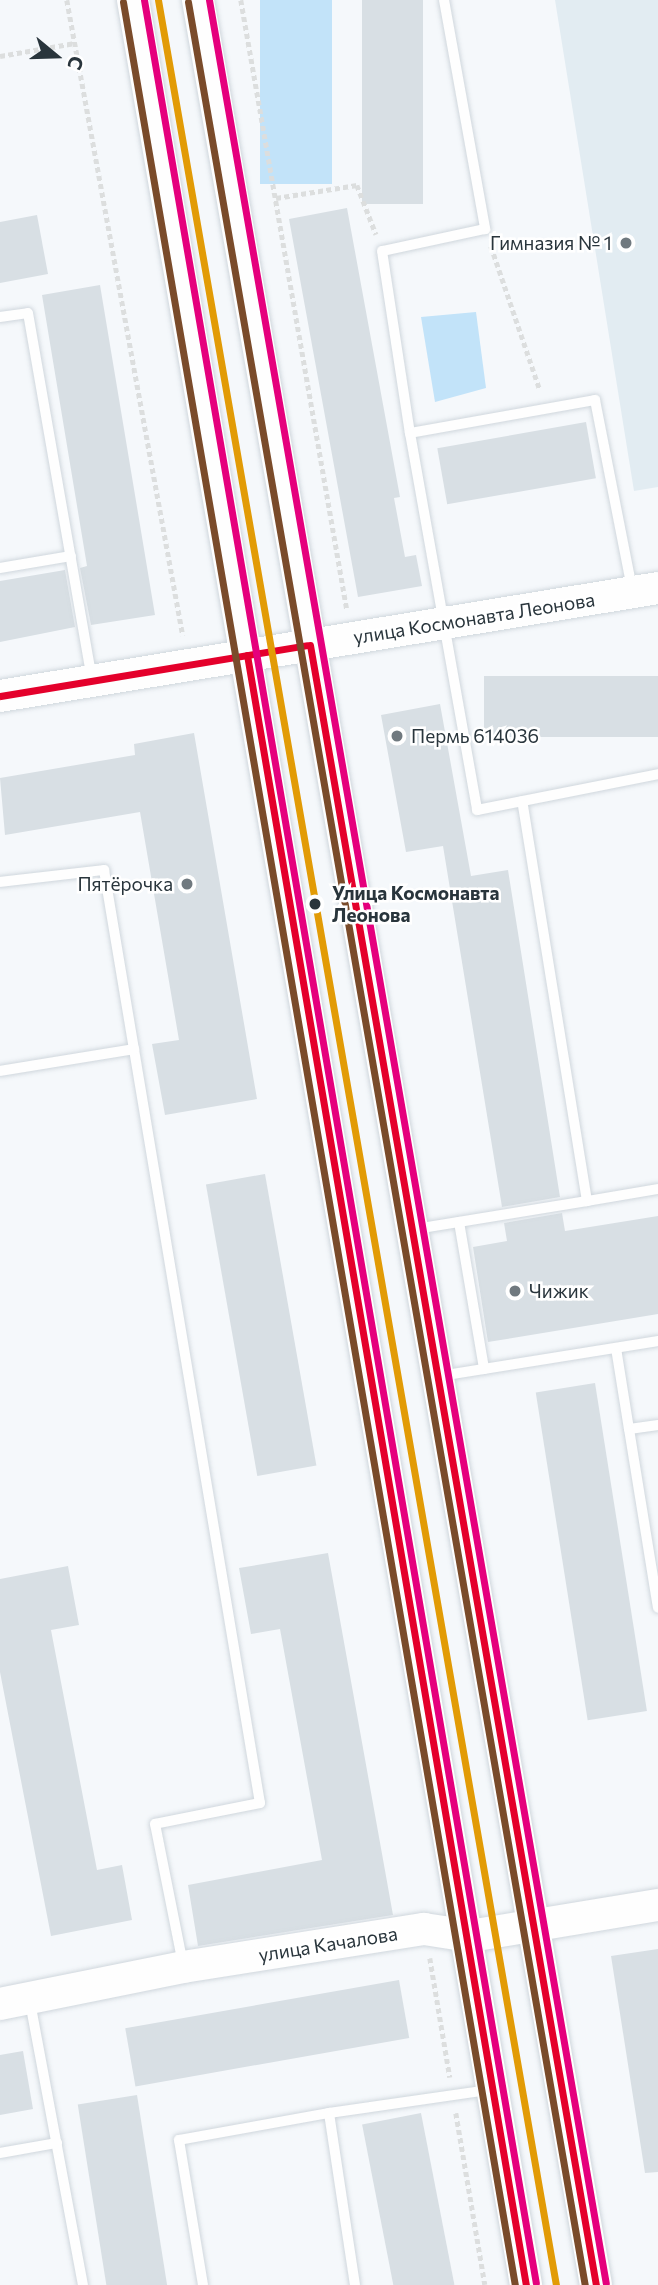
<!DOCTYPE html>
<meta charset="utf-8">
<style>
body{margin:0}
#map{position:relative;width:658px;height:2285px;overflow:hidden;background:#f5f8fb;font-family:Commissioner,sans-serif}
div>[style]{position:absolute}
.built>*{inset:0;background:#e2ecf2}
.green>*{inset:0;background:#c2e3f9;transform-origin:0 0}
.building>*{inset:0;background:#d8dfe4;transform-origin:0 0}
.path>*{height:4.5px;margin-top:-2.25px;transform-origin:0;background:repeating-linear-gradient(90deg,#dcdede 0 5px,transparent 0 8.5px)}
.roads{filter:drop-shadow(0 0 2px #d0d7dd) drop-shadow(0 0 2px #d0d7dd)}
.lane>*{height:10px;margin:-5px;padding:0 5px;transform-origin:5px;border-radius:5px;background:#fefefe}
.secondary>*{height:32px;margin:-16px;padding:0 16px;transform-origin:16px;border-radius:16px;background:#fefefe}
.bus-1>*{height:7px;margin:-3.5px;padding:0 3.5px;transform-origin:3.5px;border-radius:3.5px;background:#e4002b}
.bus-2>*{height:7px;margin:-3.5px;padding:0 3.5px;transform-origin:3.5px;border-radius:3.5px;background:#7a4b2a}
.bus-3>*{height:7px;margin:-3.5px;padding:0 3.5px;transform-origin:3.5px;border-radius:3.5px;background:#e5007d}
.tram-1>*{height:7px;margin:-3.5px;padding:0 3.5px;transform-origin:3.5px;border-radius:3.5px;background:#e29b06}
.dots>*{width:19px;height:19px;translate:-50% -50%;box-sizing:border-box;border:4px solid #fff;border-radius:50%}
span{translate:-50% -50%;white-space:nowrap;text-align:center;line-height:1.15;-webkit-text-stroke:5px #fff;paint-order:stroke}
.poi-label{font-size:19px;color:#29353c}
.right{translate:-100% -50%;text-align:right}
.left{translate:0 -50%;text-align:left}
.street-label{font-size:19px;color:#29353c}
.stop-label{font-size:19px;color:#29353c;font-weight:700}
.north{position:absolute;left:21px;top:21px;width:70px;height:70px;-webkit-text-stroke:5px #fff;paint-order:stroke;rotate:109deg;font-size:19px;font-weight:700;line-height:28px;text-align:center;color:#29353c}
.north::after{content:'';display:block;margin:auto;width:24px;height:32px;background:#29353c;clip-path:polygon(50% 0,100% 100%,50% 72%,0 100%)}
</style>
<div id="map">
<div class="built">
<div style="clip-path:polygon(555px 0,658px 0,658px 487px,634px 491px)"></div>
</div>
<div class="green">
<div style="left:260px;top:0;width:72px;height:184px"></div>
<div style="clip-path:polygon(476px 312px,486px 388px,435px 402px,421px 317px)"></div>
</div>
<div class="building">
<div style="left:362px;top:0;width:61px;height:204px"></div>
<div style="clip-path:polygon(347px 208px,400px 497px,394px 498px,405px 557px,416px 555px,422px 586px,358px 597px,289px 219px)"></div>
<div style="clip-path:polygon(37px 215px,48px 274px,0 283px,0 222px)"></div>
<div style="clip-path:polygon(100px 285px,155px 615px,91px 625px,80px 568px,87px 566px,42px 295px)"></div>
<div style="left:586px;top:422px;width:57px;height:151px;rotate:80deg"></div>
<div style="clip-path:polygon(65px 570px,75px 627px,0 642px,0 581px)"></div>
<div style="left:658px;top:676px;width:61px;height:174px;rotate:90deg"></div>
<div style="clip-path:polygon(440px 704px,471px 876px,508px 870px,560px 1197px,502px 1207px,443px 846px,406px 852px,381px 715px)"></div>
<div style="clip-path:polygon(194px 733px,257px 1099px,165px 1115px,152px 1044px,179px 1040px,140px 812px,5px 835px,0 778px,135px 755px,134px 744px)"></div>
<div style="left:265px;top:1174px;width:296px;height:60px;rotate:80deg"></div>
<div style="clip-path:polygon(562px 1213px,565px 1231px,658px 1216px,658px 1314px,488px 1342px,473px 1247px,507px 1241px,504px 1223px)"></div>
<div style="left:595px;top:1383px;width:332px;height:60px;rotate:81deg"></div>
<div style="clip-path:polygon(328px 1553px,393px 1915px,198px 1946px,188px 1885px,322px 1860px,280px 1629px,251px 1634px,239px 1568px)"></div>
<div style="clip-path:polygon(68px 1566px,79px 1625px,51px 1630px,97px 1870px,122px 1865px,132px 1920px,51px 1936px,0 1672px,0 1579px)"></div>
<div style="clip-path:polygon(658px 1949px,658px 2172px,645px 2173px,611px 1956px)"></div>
<div style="left:399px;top:1980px;width:59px;height:278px;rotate:80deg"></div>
<div style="clip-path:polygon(23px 2051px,33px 2109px,0 2115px,0 2055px)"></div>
<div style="left:137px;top:2095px;width:193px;height:60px;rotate:81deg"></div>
<div style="left:421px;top:2113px;width:175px;height:60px;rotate:79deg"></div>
</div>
<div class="path">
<div style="left:67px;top:0;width:646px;rotate:79.66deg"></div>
<div style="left:241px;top:0;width:619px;rotate:80.14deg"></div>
<div style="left:0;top:56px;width:76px;rotate:-9.8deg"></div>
<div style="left:276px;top:198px;width:82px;rotate:-9.1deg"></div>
<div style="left:357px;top:185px;width:53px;rotate:68.8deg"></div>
<div style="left:491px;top:246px;width:152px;rotate:71.2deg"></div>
<div style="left:430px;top:1958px;width:121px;rotate:80.5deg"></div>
<div style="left:456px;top:2113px;width:174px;rotate:80.4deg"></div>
</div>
<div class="roads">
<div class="lane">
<div style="left:444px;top:0;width:233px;rotate:79.8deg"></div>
<div style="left:485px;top:229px;width:105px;rotate:167.9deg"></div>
<div style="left:382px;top:251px;width:184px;rotate:81.3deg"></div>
<div style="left:410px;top:433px;width:188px;rotate:-10.1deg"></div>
<div style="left:595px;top:400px;width:193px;rotate:78.9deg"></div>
<div style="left:0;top:317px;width:28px;rotate:-8deg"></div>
<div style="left:28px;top:313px;width:372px;rotate:80.1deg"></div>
<div style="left:410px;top:433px;width:383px;rotate:79.9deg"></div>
<div style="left:477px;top:810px;width:185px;rotate:-11.2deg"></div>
<div style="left:0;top:568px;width:72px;rotate:-9.6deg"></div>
<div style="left:0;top:882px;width:105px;rotate:-6.6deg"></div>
<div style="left:104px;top:870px;width:946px;rotate:80.51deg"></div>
<div style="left:260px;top:1803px;width:107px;rotate:168.7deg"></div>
<div style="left:155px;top:1824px;width:143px;rotate:78.7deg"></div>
<div style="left:0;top:1071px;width:136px;rotate:-9.3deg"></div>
<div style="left:587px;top:1201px;width:72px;rotate:-9.6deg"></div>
<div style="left:459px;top:1222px;width:149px;rotate:80.3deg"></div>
<div style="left:416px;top:1229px;width:173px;rotate:-9.3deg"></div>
<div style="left:587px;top:1201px;width:405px;rotate:-99.2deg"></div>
<div style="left:616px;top:1348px;width:82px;rotate:80.9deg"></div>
<div style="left:440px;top:1376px;width:221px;rotate:-9.1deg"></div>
<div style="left:658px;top:1425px;width:29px;rotate:172deg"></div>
<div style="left:629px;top:1429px;width:181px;rotate:80.8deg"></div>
<div style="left:30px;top:2002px;width:288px;rotate:79.4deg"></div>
<div style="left:0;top:2153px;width:58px;rotate:-10deg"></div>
<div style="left:203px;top:2285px;width:147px;rotate:-99.4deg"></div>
<div style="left:179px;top:2140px;width:152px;rotate:-10.2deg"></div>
<div style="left:355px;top:2285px;width:174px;rotate:-98.6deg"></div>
<div style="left:329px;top:2113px;width:162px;rotate:-8.2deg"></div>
</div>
<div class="secondary">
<div style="left:133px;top:0;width:2319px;rotate:80.24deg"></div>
<div style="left:198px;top:0;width:2319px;rotate:80.12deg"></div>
<div style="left:0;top:696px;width:667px;rotate:-9.32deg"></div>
<div style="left:0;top:2004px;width:187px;rotate:-11.4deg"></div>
<div style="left:183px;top:1967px;width:244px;rotate:-9deg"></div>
<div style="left:424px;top:1929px;width:47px;rotate:8.7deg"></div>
<div style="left:470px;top:1936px;width:191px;rotate:-9.4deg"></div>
</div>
</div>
<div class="bus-1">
<div style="left:310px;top:645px;width:1665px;rotate:80.11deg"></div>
<div style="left:247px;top:655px;width:1654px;rotate:80.29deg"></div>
<div style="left:0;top:696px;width:311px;rotate:-9.4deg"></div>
</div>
<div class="bus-2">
<div style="left:123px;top:2px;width:2316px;rotate:80.26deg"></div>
<div style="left:188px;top:2px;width:2317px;rotate:80.14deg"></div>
</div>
<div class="bus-3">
<div style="left:144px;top:0;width:2316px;rotate:80.26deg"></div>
<div style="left:209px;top:0;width:2317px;rotate:80.14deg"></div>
</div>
<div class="tram-1">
<div style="left:158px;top:0;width:2319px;rotate:80.12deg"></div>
</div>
<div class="dots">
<div style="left:626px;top:243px;background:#70797f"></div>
<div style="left:397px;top:736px;background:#70797f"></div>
<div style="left:187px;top:884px;background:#70797f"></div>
<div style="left:315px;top:904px;background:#29353c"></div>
<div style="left:515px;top:1291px;background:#70797f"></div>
</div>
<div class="poi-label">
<span class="right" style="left:612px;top:243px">Гимназия № 1</span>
<span class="left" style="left:411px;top:736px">Пермь 614036</span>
<span class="right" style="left:173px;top:884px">Пятёрочка</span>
<span class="left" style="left:529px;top:1291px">Чижик</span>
</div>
<div class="street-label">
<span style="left:474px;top:618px;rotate:-9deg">улица Космонавта Леонова</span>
<span style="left:328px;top:1944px;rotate:-9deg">улица Качалова</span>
</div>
<div class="stop-label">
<span class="left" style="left:332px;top:904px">Улица Космонавта<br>Леонова</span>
</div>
<div class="north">С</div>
</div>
